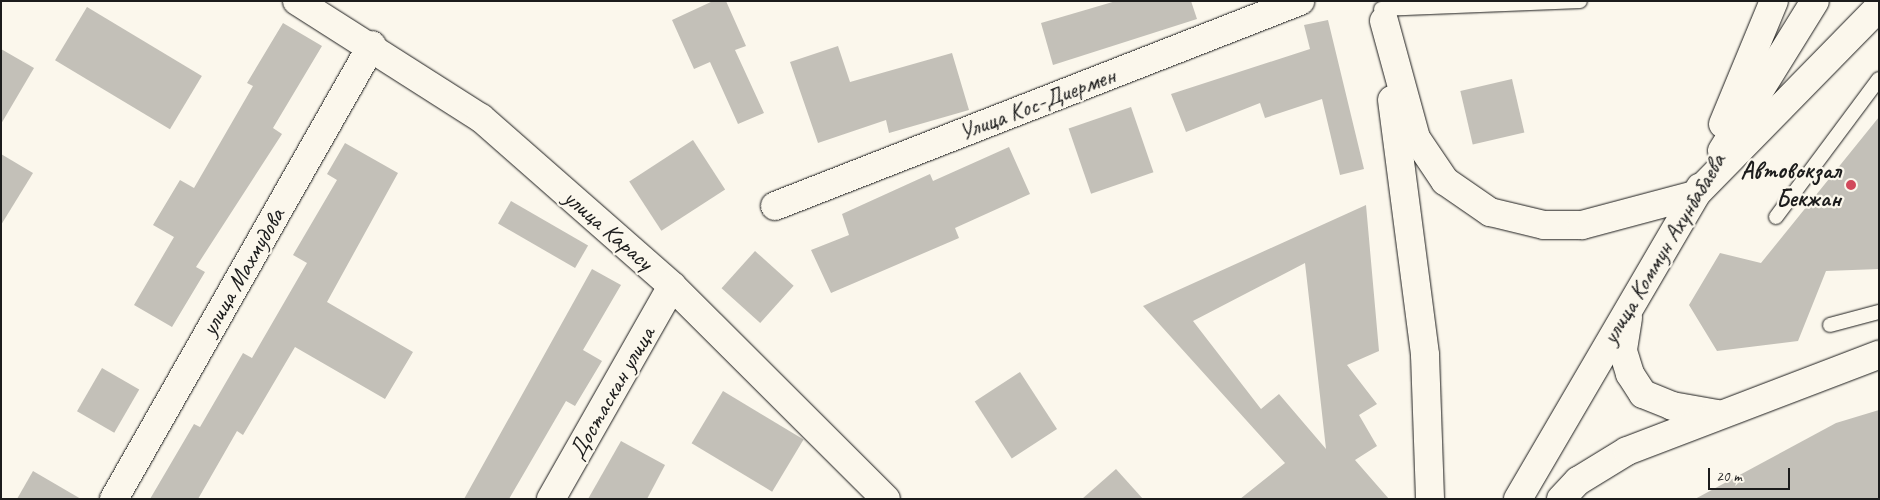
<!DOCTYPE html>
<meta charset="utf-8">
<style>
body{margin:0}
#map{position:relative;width:1880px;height:500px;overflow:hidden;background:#fbf7ec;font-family:Caveat,sans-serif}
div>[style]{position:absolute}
.building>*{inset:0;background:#c3c0b8;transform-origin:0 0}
.roads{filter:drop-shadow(0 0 1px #1c1c1c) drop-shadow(0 0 1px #1c1c1c)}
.service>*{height:14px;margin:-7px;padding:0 7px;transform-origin:7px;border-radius:7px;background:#fbf7ec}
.minor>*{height:28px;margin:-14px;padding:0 14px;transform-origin:14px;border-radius:14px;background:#fbf7ec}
.trunk>*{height:28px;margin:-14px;padding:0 14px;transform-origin:14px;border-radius:14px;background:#fbf7ec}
.dots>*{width:14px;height:14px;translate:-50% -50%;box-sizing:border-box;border:2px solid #fbf7ec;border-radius:50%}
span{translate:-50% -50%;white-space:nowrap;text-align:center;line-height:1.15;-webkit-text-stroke:4.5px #fbf7ec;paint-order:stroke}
.street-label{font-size:24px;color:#1c1c1c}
.poi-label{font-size:24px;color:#1c1c1c;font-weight:700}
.right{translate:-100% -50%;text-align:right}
.frame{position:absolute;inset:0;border:2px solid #1c1c1c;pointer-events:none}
.scale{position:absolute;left:1708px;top:468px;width:82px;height:22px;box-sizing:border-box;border:2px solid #1c1c1c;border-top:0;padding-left:6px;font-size:15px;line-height:18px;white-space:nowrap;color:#1c1c1c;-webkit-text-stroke:4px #fbf7ec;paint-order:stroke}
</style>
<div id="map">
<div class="building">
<div style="clip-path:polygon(713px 1px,726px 1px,746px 46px,735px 50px,764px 113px,738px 124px,710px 62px,694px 69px,672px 20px)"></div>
<div style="clip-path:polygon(1116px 1px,1191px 1px,1197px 19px,1053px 65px,1041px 23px)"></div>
<div style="left:87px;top:7px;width:134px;height:62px;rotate:31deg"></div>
<div style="clip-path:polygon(1328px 20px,1364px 169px,1340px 175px,1322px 99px,1265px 118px,1260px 103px,1186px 132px,1171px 94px,1310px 49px,1304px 25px)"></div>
<div style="clip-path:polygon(283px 23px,322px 46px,273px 128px,282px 134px,196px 267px,205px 272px,172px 327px,134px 305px,174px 237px,153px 225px,180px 180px,194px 188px,253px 86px,247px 83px)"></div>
<div style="clip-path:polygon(838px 46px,850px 82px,952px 53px,969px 110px,889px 133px,886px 120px,818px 143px,790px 62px)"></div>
<div style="clip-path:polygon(1px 49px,34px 68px,1px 124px)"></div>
<div style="left:1512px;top:79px;width:55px;height:53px;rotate:77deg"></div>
<div style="left:1131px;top:107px;width:69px;height:66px;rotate:71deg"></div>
<div style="clip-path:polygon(1879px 117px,1879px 269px,1826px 271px,1798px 341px,1717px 351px,1689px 305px,1720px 253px,1761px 263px)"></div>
<div style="left:693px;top:140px;width:59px;height:76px;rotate:57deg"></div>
<div style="clip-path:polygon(345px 143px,398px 173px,327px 302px,413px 352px,385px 399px,295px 347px,243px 435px,237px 431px,198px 499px,150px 499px,194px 424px,200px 427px,243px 353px,252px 358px,307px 263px,293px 255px,337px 180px,327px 174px)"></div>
<div style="clip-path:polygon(1009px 147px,1030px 194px,955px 228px,959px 238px,831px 293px,811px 250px,849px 235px,842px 214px,930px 174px,933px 181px)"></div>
<div style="clip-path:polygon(1px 154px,33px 173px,1px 225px)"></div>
<div style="left:511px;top:201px;width:89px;height:26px;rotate:30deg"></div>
<div style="clip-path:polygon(evenodd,1366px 205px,1379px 351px,1347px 365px,1377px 404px,1359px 415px,1377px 446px,1355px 460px,1389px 499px,1240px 499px,1285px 463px,1143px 306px,1366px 205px,1305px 263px,1326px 449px,1279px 394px,1261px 409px,1193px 321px,1305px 263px)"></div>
<div style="left:755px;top:251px;width:52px;height:50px;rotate:42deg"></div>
<div style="clip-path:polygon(592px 269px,621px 285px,583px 350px,602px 361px,575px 406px,566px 401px,509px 499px,464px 499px)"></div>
<div style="left:102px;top:368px;width:43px;height:50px;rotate:30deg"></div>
<div style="left:1020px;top:372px;width:68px;height:54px;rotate:57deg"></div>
<div style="left:723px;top:391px;width:94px;height:61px;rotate:31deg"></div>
<div style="clip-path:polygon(1879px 410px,1879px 499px,1695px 499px,1836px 423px)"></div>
<div style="clip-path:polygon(621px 441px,665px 465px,647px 499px,588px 499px)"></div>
<div style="clip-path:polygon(1116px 469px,1143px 499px,1082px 499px)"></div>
<div style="clip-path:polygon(33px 471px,81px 499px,17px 499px)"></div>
</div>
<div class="roads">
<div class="service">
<div style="left:1381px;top:9px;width:199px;rotate:-2.3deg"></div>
<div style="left:1776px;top:217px;width:172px;rotate:-53.3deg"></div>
<div style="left:1830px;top:325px;width:51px;rotate:-14.9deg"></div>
</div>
<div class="minor">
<div style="left:297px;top:1px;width:218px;rotate:32.5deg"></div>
<div style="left:481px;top:118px;width:254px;rotate:41.3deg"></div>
<div style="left:672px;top:286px;width:302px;rotate:44.9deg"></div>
<div style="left:775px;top:206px;width:564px;rotate:-21.33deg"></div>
<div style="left:114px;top:499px;width:522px;rotate:-60.39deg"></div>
<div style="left:551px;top:499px;width:245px;rotate:-60.4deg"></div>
</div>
<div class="trunk">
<div style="left:1384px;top:21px;width:121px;rotate:74.7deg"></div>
<div style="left:1416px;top:138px;width:52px;rotate:56deg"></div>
<div style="left:1445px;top:181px;width:55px;rotate:34.6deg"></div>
<div style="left:1490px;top:212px;width:56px;rotate:13.5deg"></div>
<div style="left:1544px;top:225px;width:38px"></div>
<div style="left:1582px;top:225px;width:117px;rotate:-14.9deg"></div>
<div style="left:1695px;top:195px;width:263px;rotate:-45.6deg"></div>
<div style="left:1392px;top:100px;width:257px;rotate:82.6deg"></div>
<div style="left:1425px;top:355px;width:144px;rotate:88deg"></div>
<div style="left:1723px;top:124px;width:133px;rotate:-67.5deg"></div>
<div style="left:1722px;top:151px;width:176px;rotate:-58.2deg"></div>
<div style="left:1628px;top:318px;width:33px;rotate:99deg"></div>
<div style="left:1623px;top:351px;width:24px;rotate:73deg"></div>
<div style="left:1630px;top:374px;width:24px;rotate:57deg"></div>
<div style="left:1643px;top:394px;width:31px;rotate:22deg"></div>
<div style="left:1672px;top:406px;width:46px;rotate:10.1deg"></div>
<div style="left:1518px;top:499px;width:361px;rotate:-59.7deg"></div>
<div style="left:1561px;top:499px;width:25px;rotate:-47deg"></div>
<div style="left:1578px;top:481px;width:57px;rotate:-31.5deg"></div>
<div style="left:1627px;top:451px;width:270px;rotate:-20.9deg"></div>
</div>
</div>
<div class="dots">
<div style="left:1851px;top:185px;background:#d1495b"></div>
</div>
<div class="street-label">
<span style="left:1037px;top:104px;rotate:-21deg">Улица Кос-Диермен</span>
<span style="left:608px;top:230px;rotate:41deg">улица Карасу</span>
<span style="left:1664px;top:249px;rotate:-59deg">улица Коммун Ахунбабаева</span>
<span style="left:243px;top:272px;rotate:-60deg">улица Махмудова</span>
<span style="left:612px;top:393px;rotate:-60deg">Достаскан улица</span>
</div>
<div class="poi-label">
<span class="right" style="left:1841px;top:185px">Автовокзал<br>Бекжан</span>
</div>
<div class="frame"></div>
<div class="scale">20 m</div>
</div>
